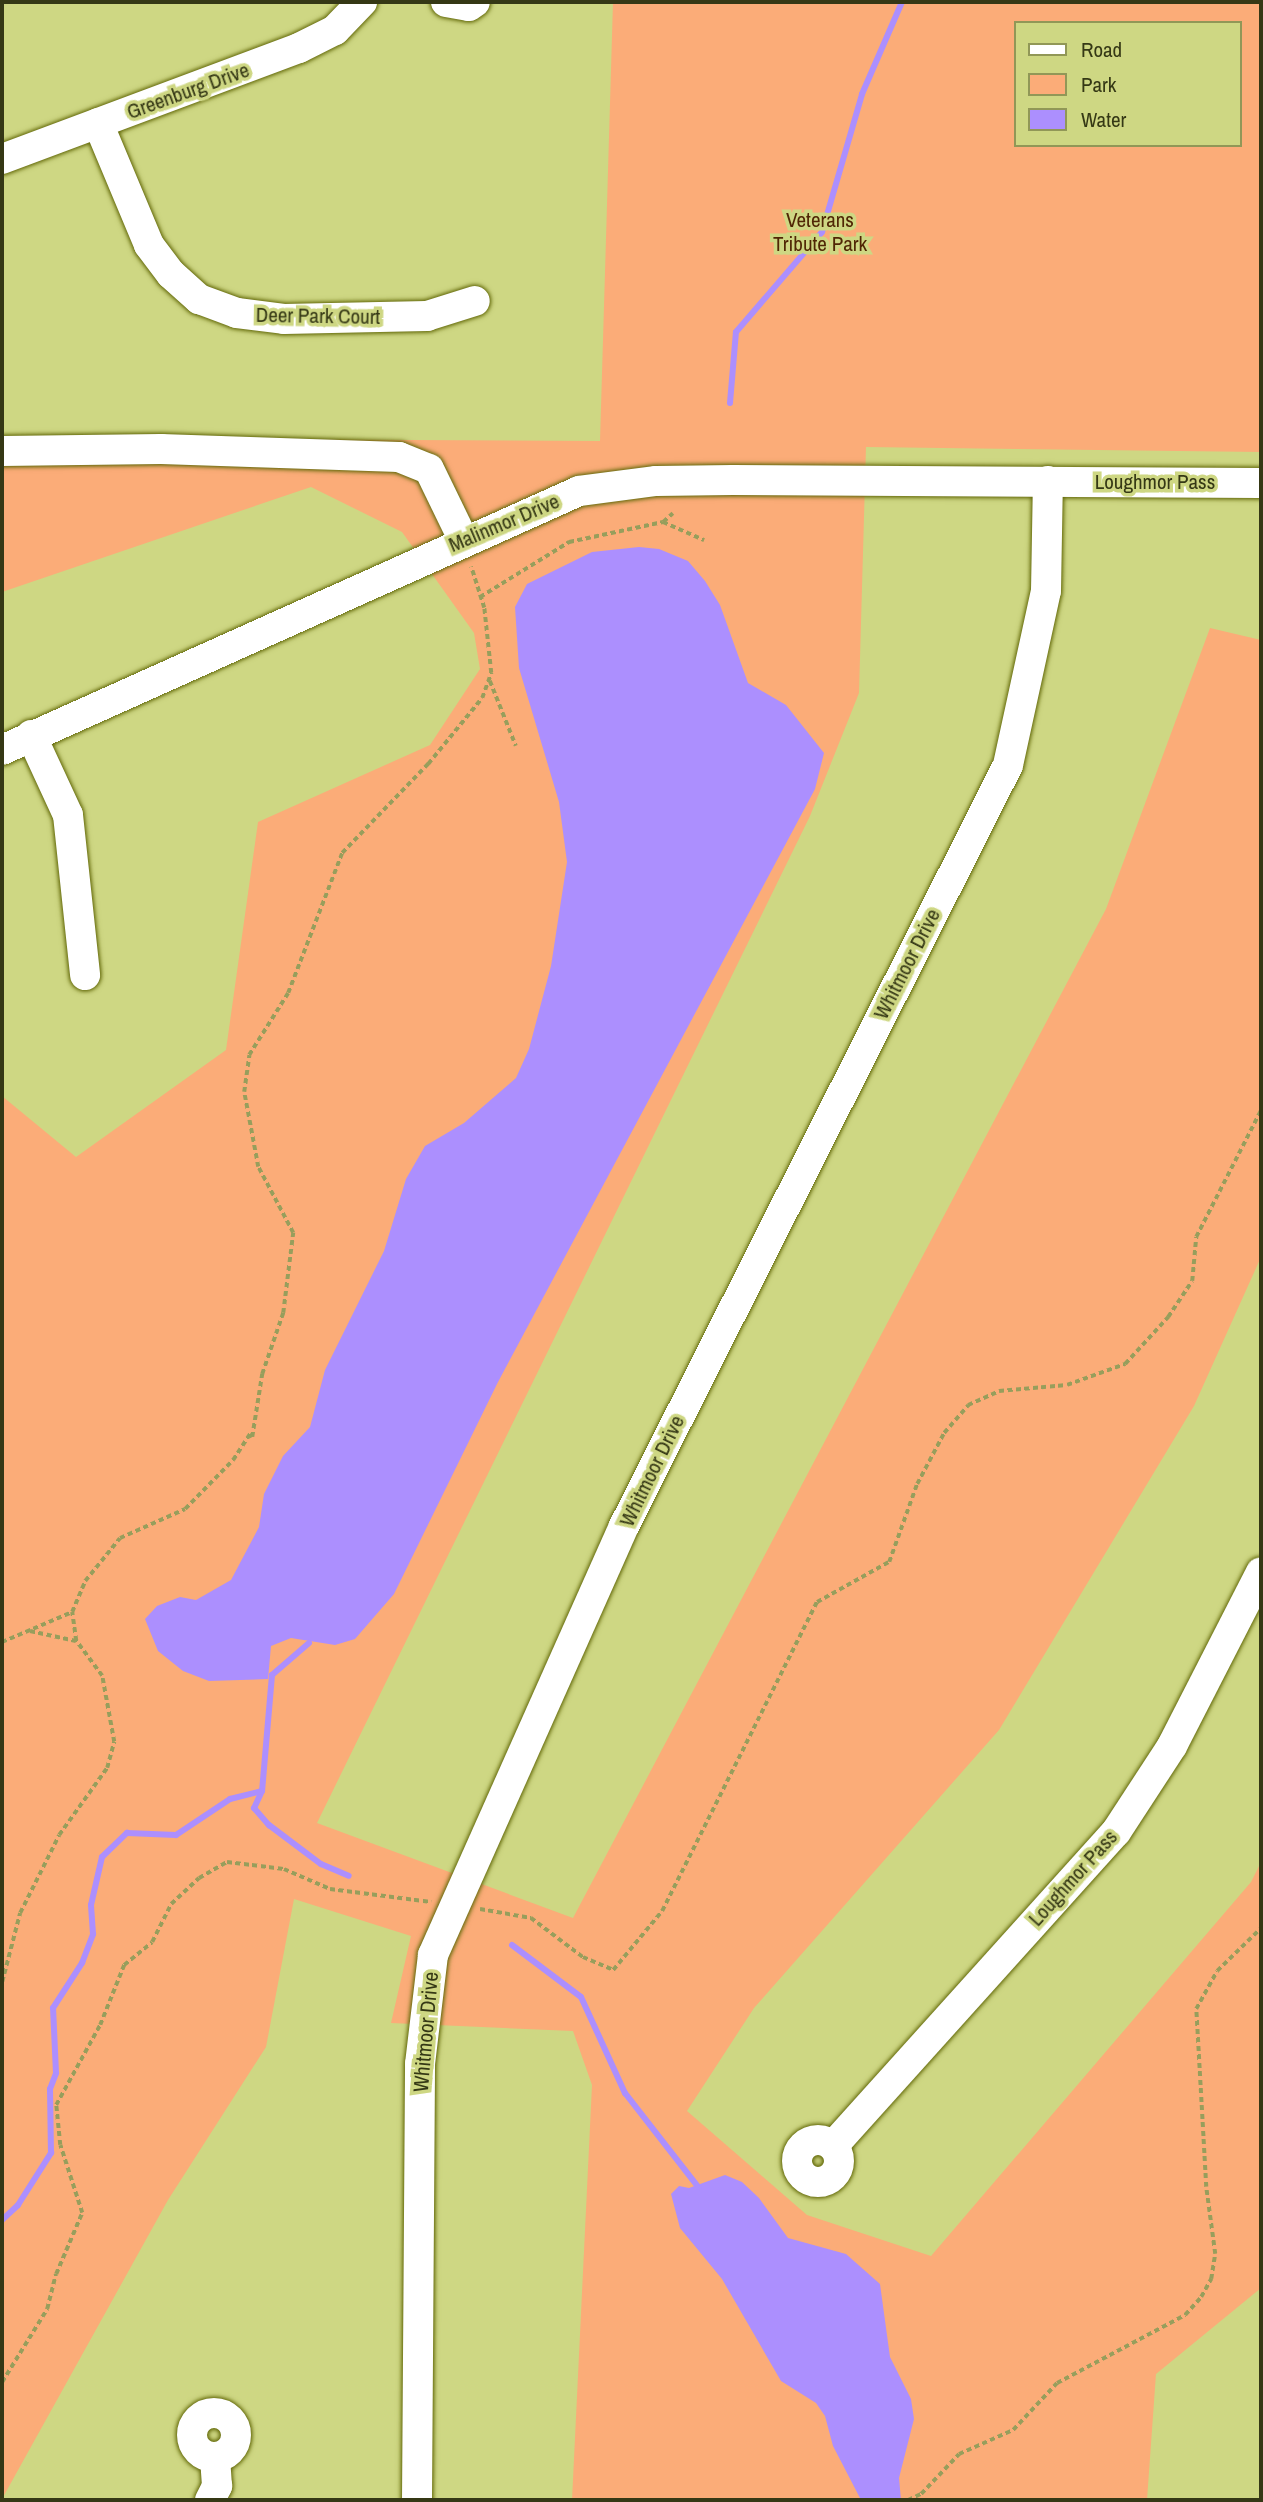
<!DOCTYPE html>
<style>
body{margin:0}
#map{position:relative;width:1263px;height:2502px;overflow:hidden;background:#ced783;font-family:"Archivo Narrow",sans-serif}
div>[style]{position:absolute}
.green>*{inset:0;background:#fbac78}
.water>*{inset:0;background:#ac8ffe}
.stream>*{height:6px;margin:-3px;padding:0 3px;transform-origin:3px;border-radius:3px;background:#ac8ffe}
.path>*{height:3.5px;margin-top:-1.75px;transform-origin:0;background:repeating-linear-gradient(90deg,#979e5c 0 5px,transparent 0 8.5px)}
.roads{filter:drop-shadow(0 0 2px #626808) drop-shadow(0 0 2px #626808)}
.minor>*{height:30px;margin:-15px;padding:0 15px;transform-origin:15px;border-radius:15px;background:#fff}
.minor>.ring{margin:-15px;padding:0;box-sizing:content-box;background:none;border:30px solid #fff;border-radius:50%}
span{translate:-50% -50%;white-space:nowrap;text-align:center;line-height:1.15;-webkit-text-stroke:7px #ced783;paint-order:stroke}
.street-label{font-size:21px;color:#353815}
.park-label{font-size:21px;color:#502605}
.frame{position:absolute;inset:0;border:4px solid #353815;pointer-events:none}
.legend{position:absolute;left:1014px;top:21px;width:228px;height:126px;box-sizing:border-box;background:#ced783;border:2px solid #919757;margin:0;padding:9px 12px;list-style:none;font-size:21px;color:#353815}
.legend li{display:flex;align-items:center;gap:14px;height:35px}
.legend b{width:35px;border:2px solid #919757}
</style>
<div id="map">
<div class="green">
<div style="clip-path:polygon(evenodd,613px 2px,1261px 2px,1261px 452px,866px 447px,859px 693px,810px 816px,317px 1823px,573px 1918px,1106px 909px,1210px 628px,1261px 640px,1261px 1257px,1194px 1406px,999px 1730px,754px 2008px,687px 2111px,807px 2215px,931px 2256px,1251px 1882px,1261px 1862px,1261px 2288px,1156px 2374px,1147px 2500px,572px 2500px,592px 2085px,573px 2031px,391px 2023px,411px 1936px,294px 1899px,266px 2047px,168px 2200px,2px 2499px,2px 1096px,76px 1157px,226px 1050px,258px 822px,430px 745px,480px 669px,474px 633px,402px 532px,311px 487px,2px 592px,2px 438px,600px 441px,613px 2px,1016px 23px,1240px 23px,1240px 145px,1016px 145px,1016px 23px)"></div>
</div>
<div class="water">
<div style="clip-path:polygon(639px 547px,659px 549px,688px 561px,705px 581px,720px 605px,748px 683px,786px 705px,824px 753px,815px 789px,498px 1382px,394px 1594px,355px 1639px,335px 1645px,291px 1638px,271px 1646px,268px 1679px,209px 1681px,183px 1671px,158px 1651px,145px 1619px,157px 1606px,180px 1597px,196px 1600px,231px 1580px,259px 1527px,264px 1494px,283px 1456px,310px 1427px,325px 1370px,384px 1251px,406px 1179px,425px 1146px,464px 1123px,516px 1078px,529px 1049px,551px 966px,567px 862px,559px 802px,519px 668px,515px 607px,527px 584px,592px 552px)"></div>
<div style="clip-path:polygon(725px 2175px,742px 2182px,759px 2198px,788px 2238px,846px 2254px,880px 2284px,890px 2357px,911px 2399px,914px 2419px,899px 2478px,901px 2500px,861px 2500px,833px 2446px,825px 2416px,816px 2403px,781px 2381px,722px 2279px,680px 2228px,671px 2194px,679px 2186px,689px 2188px)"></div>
</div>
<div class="stream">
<div style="left:730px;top:403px;width:71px;rotate:-85.2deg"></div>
<div style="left:736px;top:332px;width:132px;rotate:-49.3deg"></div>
<div style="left:822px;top:232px;width:144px;rotate:-73.8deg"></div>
<div style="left:862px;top:94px;width:100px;rotate:-66.5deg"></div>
<div style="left:309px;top:1643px;width:49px;rotate:139.1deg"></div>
<div style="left:272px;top:1675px;width:116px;rotate:94.9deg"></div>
<div style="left:262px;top:1791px;width:19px;rotate:115deg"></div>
<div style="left:254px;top:1808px;width:23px;rotate:49deg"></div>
<div style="left:269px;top:1825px;width:65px;rotate:36.9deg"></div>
<div style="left:321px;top:1864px;width:30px;rotate:23deg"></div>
<div style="left:512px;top:1945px;width:86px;rotate:37deg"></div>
<div style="left:581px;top:1997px;width:106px;rotate:65.4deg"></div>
<div style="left:625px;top:2093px;width:120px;rotate:52.1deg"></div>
<div style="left:2px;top:2220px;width:22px;rotate:-43deg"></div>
<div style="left:18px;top:2205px;width:62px;rotate:-57.6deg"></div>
<div style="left:51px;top:2153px;width:64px;rotate:-90.9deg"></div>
<div style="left:50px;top:2089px;width:17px;rotate:-69deg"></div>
<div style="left:56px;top:2073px;width:65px;rotate:-92.6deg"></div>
<div style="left:53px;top:2008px;width:54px;rotate:-57.2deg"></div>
<div style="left:82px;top:1963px;width:31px;rotate:-69deg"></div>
<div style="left:93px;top:1934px;width:29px;rotate:-94deg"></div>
<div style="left:91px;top:1905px;width:49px;rotate:-77.1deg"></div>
<div style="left:102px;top:1857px;width:35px;rotate:-44deg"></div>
<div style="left:127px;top:1833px;width:49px;rotate:2.3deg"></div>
<div style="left:176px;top:1835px;width:65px;rotate:-33.7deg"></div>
<div style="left:230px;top:1799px;width:33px;rotate:-14deg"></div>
</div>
<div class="path">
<div style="left:663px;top:522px;width:45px;rotate:23.7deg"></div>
<div style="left:480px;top:597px;width:105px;rotate:-31.7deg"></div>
<div style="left:569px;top:542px;width:96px;rotate:-12deg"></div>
<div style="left:663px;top:522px;width:13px;rotate:-42deg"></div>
<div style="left:490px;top:681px;width:70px;rotate:68.2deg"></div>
<div style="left:30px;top:1631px;width:47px;rotate:12.3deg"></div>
<div style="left:2px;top:1642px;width:76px;rotate:-23.2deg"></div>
<div style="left:480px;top:1909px;width:52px;rotate:10deg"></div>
<div style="left:531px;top:1918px;width:65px;rotate:36.9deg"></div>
<div style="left:583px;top:1957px;width:33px;rotate:23deg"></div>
<div style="left:613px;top:1970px;width:77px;rotate:-50.3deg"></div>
<div style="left:662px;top:1911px;width:346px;rotate:-63.4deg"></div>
<div style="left:817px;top:1602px;width:82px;rotate:-29.1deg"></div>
<div style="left:889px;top:1562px;width:83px;rotate:-70.3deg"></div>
<div style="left:917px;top:1484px;width:58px;rotate:-62.1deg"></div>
<div style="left:944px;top:1433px;width:37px;rotate:-49deg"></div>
<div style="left:968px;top:1405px;width:34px;rotate:-24deg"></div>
<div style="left:999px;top:1391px;width:68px;rotate:-5deg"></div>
<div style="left:1067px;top:1385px;width:62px;rotate:-19.9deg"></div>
<div style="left:1125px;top:1364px;width:64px;rotate:-47.5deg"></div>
<div style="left:1168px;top:1317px;width:43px;rotate:-56.3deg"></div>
<div style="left:1192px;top:1281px;width:44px;rotate:-84.8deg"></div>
<div style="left:1196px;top:1237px;width:143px;rotate:-62.9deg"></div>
<div style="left:2px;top:1982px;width:71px;rotate:-75.4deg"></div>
<div style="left:20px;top:1913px;width:87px;rotate:-63.4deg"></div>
<div style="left:59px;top:1835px;width:82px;rotate:-54.4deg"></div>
<div style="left:107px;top:1768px;width:27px;rotate:-75deg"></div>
<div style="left:114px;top:1742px;width:67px;rotate:-100.3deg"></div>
<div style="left:102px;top:1676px;width:44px;rotate:-126.6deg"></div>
<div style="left:76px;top:1641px;width:29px;rotate:-98deg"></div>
<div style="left:72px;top:1612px;width:34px;rotate:-67deg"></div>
<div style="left:85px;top:1581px;width:55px;rotate:-50.9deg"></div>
<div style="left:120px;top:1538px;width:71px;rotate:-24deg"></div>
<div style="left:185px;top:1509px;width:69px;rotate:-45.6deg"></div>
<div style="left:233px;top:1460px;width:31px;rotate:-57deg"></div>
<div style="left:250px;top:1434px;width:4px;rotate:56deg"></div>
<div style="left:252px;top:1437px;width:64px;rotate:-81deg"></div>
<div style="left:262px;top:1374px;width:65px;rotate:-71deg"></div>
<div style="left:283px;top:1313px;width:81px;rotate:-82.9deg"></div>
<div style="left:293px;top:1233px;width:75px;rotate:-117.9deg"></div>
<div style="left:258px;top:1167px;width:76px;rotate:-100.6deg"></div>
<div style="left:244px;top:1092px;width:37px;rotate:-82deg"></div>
<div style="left:249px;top:1055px;width:73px;rotate:-57.8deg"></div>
<div style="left:288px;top:993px;width:150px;rotate:-68.9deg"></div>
<div style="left:342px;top:853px;width:124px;rotate:-46deg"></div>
<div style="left:428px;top:764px;width:85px;rotate:-50.7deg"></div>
<div style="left:482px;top:698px;width:27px;rotate:-70deg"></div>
<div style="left:491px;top:673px;width:65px;rotate:-96.1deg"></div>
<div style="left:484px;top:608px;width:43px;rotate:-107.6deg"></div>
<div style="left:2px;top:2382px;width:86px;rotate:-58.3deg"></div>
<div style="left:47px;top:2309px;width:36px;rotate:-76deg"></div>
<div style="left:56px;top:2274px;width:66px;rotate:-66.9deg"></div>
<div style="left:82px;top:2213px;width:71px;rotate:-107.9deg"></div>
<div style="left:60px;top:2145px;width:40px;rotate:-95.7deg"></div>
<div style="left:56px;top:2105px;width:91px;rotate:-61.2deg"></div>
<div style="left:100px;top:2025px;width:65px;rotate:-68.2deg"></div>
<div style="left:124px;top:1965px;width:36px;rotate:-39deg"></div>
<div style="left:152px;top:1942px;width:42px;rotate:-63.4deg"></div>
<div style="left:171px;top:1904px;width:38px;rotate:-43deg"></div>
<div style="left:199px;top:1878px;width:32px;rotate:-30deg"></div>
<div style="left:227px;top:1862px;width:57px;rotate:7deg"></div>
<div style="left:284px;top:1869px;width:50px;rotate:23.5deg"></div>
<div style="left:330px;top:1889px;width:102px;rotate:7.3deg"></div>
<div style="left:908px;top:2500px;width:14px;rotate:-25deg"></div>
<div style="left:921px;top:2494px;width:55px;rotate:-46.5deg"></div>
<div style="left:959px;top:2454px;width:59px;rotate:-24deg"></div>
<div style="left:1013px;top:2430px;width:64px;rotate:-46.9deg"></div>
<div style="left:1057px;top:2383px;width:145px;rotate:-28deg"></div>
<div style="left:1185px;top:2315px;width:24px;rotate:-48deg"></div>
<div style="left:1201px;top:2297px;width:21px;rotate:-61deg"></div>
<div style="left:1211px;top:2279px;width:25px;rotate:-81deg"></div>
<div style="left:1215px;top:2254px;width:68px;rotate:-97.7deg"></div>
<div style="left:1206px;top:2187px;width:178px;rotate:-93.2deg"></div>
<div style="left:1196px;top:2009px;width:43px;rotate:-61.1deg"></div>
<div style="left:1217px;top:1971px;width:62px;rotate:-44.3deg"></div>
</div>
<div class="roads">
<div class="minor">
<div style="left:446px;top:2px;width:23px;rotate:10deg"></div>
<div style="left:469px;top:6px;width:7px;rotate:-34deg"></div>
<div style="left:98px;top:123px;width:132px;rotate:67.3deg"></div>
<div style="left:149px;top:245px;width:36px;rotate:53deg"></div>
<div style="left:171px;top:274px;width:38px;rotate:42deg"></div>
<div style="left:199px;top:299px;width:40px;rotate:20.2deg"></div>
<div style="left:237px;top:313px;width:47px;rotate:7.3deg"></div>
<div style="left:284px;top:319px;width:143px;rotate:-1.2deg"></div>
<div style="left:427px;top:316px;width:50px;rotate:-17.4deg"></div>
<div style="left:2px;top:159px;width:317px;rotate:-20.5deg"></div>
<div style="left:299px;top:48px;width:40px;rotate:-26.6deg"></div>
<div style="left:335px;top:30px;width:39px;rotate:-46deg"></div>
<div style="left:2px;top:451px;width:159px;rotate:-0.7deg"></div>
<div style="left:161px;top:449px;width:238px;rotate:1.9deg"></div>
<div style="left:399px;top:457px;width:32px;rotate:22deg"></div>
<div style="left:429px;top:469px;width:80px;rotate:64.1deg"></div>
<div style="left:31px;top:735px;width:88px;rotate:65.2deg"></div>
<div style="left:68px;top:815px;width:161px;rotate:83.9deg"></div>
<div style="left:2px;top:750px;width:632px;rotate:-24.17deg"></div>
<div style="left:579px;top:491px;width:78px;rotate:-7.4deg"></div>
<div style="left:656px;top:481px;width:77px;rotate:-0.7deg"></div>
<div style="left:733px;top:480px;width:528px;rotate:0.33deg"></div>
<div class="ring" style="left:797px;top:2140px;width:12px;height:12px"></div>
<div style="left:833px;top:2146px;width:423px;rotate:-48deg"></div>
<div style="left:1116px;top:1832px;width:103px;rotate:-56.9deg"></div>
<div style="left:1172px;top:1746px;width:195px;rotate:-62.9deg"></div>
<div class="ring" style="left:192px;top:2413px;width:14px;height:14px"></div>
<div style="left:210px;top:2500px;width:16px;rotate:-63deg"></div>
<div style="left:217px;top:2486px;width:29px;rotate:-94deg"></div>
<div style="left:417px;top:2500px;width:436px;rotate:-89.6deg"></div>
<div style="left:420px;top:2064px;width:110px;rotate:-83.2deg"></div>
<div style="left:433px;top:1955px;width:470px;rotate:-66deg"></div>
<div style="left:624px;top:1526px;width:852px;rotate:-63.22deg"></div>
<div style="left:1008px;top:765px;width:178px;rotate:-77.7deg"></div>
<div style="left:1046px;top:591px;width:110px;rotate:-89deg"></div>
</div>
</div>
<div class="street-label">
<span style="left:188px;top:91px;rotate:-20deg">Greenburg Drive</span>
<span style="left:318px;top:316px;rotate:1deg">Deer Park Court</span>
<span style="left:1155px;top:482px">Loughmor Pass</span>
<span style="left:504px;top:523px;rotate:-23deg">Malinmor Drive</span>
<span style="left:907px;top:964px;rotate:-63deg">Whitmoor Drive</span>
<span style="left:652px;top:1471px;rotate:-64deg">Whitmoor Drive</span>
<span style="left:1073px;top:1878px;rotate:-48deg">Loughmor Pass</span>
<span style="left:426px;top:2032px;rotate:-85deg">Whitmoor Drive</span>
</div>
<div class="park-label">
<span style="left:820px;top:232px">Veterans<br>Tribute Park</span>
</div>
<div class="frame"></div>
<ul class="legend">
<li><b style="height:9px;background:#fff"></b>Road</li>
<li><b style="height:19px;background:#fbac78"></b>Park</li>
<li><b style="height:19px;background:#ac8ffe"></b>Water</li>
</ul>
</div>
